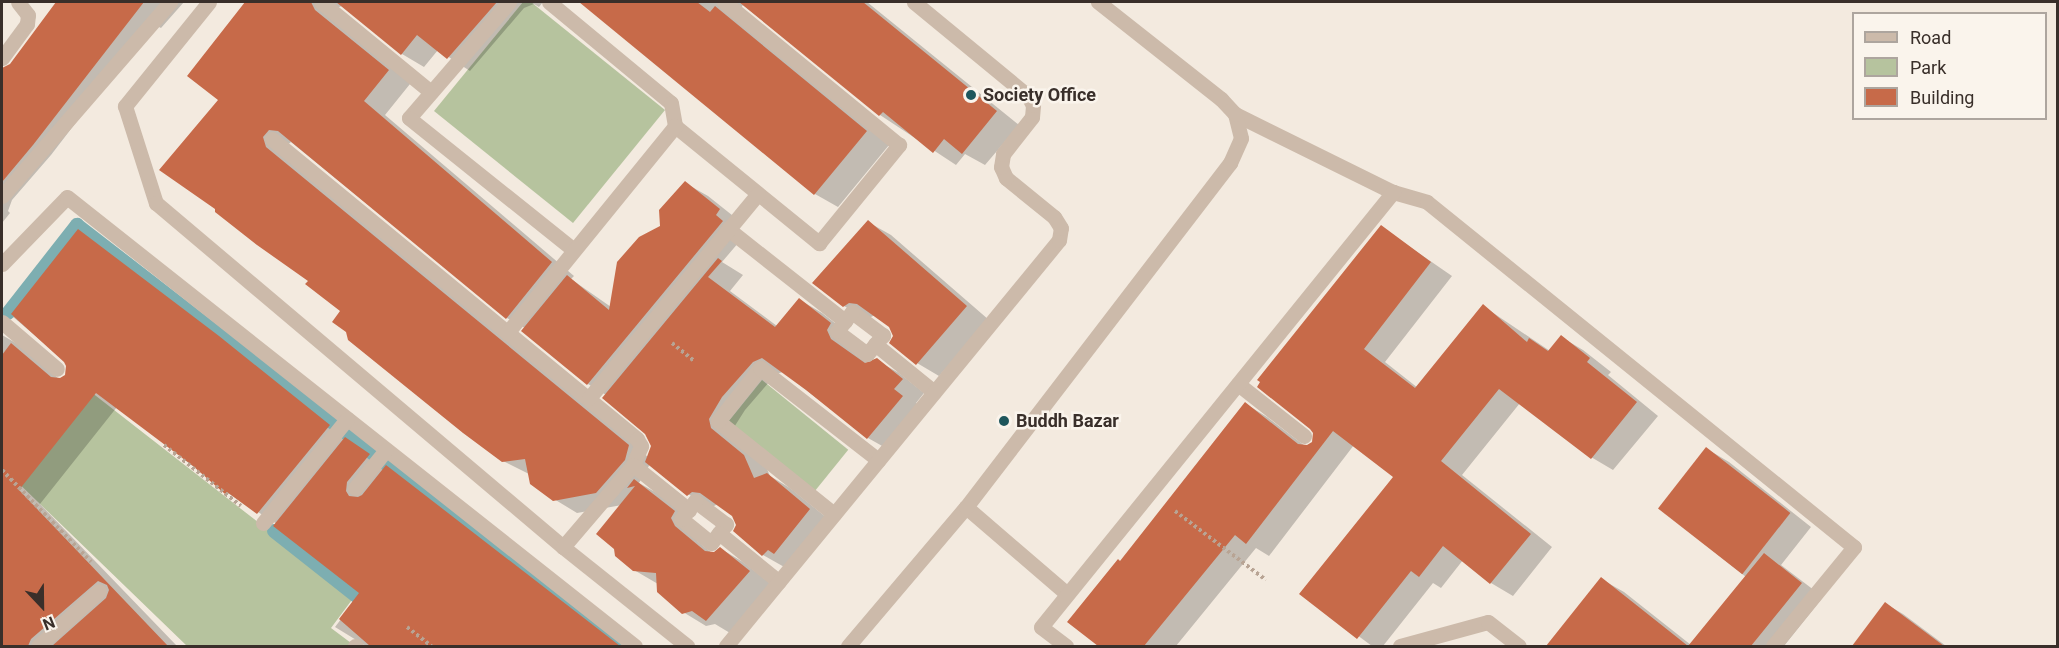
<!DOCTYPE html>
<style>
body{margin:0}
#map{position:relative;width:2059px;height:648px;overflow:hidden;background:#f3eadf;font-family:Roboto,sans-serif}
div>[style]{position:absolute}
.green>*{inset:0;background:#b6c39e;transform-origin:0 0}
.shadow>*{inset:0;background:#0003}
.stream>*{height:14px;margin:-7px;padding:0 7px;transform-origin:7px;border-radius:7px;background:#7daeb1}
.building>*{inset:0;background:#c76a49;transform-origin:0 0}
.path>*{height:4px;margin-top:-2px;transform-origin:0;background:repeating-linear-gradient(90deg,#b8a494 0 3px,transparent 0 6px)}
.service>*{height:15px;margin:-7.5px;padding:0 7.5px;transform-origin:7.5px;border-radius:7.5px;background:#ccbaaa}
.minor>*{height:15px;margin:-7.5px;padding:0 7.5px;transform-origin:7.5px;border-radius:7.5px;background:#ccbaaa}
.tertiary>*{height:15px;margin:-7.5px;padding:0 7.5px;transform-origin:7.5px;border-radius:7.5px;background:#ccbaaa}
.dots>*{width:16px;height:16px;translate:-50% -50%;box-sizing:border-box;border:3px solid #faf4ec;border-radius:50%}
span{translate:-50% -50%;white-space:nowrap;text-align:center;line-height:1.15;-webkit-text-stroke:5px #faf4ec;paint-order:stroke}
.poi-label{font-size:18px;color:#392f2a;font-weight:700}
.left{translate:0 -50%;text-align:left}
.frame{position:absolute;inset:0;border:3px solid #392f2a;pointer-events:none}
.legend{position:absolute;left:1852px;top:12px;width:195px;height:108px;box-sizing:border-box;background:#faf4ec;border:2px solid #ada59e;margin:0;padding:8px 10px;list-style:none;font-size:18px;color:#392f2a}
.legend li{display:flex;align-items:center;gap:12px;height:30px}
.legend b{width:30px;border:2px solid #ada59e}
.north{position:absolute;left:12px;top:576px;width:60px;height:60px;-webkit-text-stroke:4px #faf4ec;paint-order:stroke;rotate:158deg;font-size:16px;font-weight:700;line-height:24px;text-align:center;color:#392f2a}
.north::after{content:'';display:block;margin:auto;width:21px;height:27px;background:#392f2a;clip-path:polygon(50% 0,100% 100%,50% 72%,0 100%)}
</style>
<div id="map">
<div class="green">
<div style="clip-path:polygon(523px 2px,531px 2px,665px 110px,573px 223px,434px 111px)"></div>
<div style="left:762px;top:380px;width:111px;height:53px;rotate:39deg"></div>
<div style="clip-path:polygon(82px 385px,354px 597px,331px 628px,355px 646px,187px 646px,8px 473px)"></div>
</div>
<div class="shadow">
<div style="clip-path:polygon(58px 2px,184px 2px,161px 28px,157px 26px,137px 43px,51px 155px,12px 200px,8px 211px,10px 213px,2px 223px,2px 87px,26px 58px,20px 53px)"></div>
<div style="clip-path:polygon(evenodd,247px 2px,543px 2px,539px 7px,534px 4px,524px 8px,470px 71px,438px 50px,424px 67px,402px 54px,342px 6px,336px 8px,410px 84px,385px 115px,574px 276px,571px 279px,611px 307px,662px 227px,685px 183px,708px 196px,742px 223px,737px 229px,745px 235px,722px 262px,743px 275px,730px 291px,777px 326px,800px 300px,822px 313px,853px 337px,849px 344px,854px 353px,868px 364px,876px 360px,899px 373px,924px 393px,916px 403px,924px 410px,891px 451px,868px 438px,783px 372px,776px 374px,745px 410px,731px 432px,767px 469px,770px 476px,790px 488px,832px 522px,786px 568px,763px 555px,737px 525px,733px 515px,718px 504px,710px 508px,688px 494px,650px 464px,639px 483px,657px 493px,697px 525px,697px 541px,713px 554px,721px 549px,743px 562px,771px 584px,730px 633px,715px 624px,706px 626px,683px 612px,658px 584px,634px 570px,622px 505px,577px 513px,554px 499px,529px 474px,503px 461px,310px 281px,220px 100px,189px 75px,247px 2px,291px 142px,507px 318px,525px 328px,588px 384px,606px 395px,647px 433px,652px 446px,648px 457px,285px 156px,286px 146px,291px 142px)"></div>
<div style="clip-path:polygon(581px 2px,867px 2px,1019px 125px,985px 165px,965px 154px,956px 165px,880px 115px,743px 5px,736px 15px,889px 145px,838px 207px,815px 194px)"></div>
<div style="clip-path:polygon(868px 222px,891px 235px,989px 320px,939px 376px,917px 363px,894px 336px,890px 326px,875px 315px,867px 319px,844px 306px)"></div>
<div style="clip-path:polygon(1381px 227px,1452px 276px,1385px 362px,1418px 388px,1483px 306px,1550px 351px,1561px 337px,1583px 350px,1611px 372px,1608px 375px,1658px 416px,1613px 470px,1591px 457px,1520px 403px,1462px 475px,1552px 547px,1513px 596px,1491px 583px,1463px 560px,1441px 588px,1433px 583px,1383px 646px,1372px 646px,1301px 594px,1395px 477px,1354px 445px,1269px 556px,1256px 548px,1176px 646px,1100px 646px,1069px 621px,1121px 562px,1246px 404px,1267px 417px,1305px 446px,1312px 444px)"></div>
<div style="clip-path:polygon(78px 231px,101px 244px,242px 351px,351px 438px,349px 441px,409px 480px,624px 646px,366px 646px,335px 627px,361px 593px,277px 524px,226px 492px,117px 407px,40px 504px,177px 646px,12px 646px,2px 636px,2px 335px,21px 346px,59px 379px,65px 377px,68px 370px,65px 361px,12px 316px)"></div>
<div style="clip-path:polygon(1707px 449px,1729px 462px,1811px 527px,1781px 565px,1823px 597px,1784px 646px,1574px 646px,1558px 634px,1601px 579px,1624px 592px,1691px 645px,1746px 577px,1659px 508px)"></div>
<div style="clip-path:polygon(1886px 604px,1903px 614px,1946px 646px,1854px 646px)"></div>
</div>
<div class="stream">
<div style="left:8px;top:313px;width:112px;rotate:-51.9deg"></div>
<div style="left:77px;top:225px;width:689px;rotate:37.69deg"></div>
<div style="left:274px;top:531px;width:121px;rotate:38.3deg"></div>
</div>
<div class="building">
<div style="clip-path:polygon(56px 2px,144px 2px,33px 145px,2px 182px,2px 68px,10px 64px)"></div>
<div style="clip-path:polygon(245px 2px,311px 2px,315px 10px,389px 70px,364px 101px,552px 262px,506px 319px,278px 131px,269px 130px,263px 137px,266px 147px,629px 445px,625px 460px,596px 493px,553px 501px,530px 484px,525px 459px,502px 462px,463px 433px,348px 340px,346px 332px,332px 322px,340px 311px,305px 284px,308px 281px,257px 245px,215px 212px,215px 209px,159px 170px,218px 100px,187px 76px)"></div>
<div style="clip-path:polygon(336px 2px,497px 2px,447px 59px,417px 35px,401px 55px)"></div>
<div style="clip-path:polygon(579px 2px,697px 2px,710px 12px,715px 6px,867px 131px,814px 195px)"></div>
<div style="clip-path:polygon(739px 2px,863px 2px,997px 111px,962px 154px,944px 139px,933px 153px,883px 112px,879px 116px)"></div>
<div style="clip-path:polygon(685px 181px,720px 209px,716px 215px,723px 221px,587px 385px,521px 331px,567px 275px,609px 310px,617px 262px,639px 237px,660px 226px,659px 210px)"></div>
<div style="clip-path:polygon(868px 220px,967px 306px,916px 365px,889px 343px,893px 336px,889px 327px,857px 304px,849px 303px,843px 307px,812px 283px)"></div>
<div style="clip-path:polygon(1381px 225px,1431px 262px,1364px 349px,1415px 388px,1483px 304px,1527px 342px,1529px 338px,1548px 351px,1561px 335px,1590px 358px,1587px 362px,1637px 402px,1591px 459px,1499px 389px,1441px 461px,1531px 534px,1490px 584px,1443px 546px,1419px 577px,1411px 571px,1357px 639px,1299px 594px,1393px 477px,1333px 431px,1246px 544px,1235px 535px,1144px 646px,1098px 646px,1067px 622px,1118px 559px,1120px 561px,1245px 402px,1298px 444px,1307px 445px,1312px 442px,1313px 433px,1310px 429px,1257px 387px,1260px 382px,1257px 380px)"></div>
<div style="clip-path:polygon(78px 229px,219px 336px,330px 425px,257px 514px,227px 492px,225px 494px,193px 466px,96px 393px,19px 490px,168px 646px,52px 646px,106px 598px,109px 590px,107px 585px,98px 581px,31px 639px,28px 646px,2px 646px,2px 355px,11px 343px,51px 377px,60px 378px,65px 375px,66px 366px,64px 362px,11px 314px)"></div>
<div style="clip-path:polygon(718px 258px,722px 261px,708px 277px,775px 327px,799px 298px,831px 323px,827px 330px,831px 339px,865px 363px,877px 358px,903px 379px,894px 389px,903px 396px,867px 439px,806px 390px,762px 358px,753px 362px,722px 397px,709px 419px,711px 428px,744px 455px,754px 478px,767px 473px,810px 509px,774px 554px,768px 550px,762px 556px,733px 531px,736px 525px,732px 516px,700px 493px,692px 492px,687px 496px,645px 462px,651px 446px,645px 434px,602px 398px)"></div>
<div style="clip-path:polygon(345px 437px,370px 454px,347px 482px,346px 491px,349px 496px,358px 497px,362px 495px,386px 465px,620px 646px,370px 646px,339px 619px,359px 593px,273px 526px)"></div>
<div style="left:1706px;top:447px;width:107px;height:78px;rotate:38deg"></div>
<div style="clip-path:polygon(634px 479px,675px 511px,671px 518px,675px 526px,705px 551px,714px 552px,720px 547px,750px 571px,706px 621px,692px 611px,682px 614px,657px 592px,656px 573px,633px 571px,615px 556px,614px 549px,596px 534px,635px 486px,627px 488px)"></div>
<div style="clip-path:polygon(1764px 553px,1802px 583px,1751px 646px,1546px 646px,1601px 577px,1688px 646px)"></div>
<div style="clip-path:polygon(1885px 602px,1944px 646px,1852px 646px)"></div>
</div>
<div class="path">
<div style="left:672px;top:343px;width:28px;rotate:39deg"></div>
<div style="left:164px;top:445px;width:98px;rotate:38.4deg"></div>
<div style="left:2px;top:470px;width:128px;rotate:45.9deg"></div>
<div style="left:1175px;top:511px;width:114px;rotate:37.2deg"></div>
<div style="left:407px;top:627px;width:31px;rotate:38deg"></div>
</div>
<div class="service">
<div style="left:209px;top:2px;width:134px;rotate:128.9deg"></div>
<div style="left:125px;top:106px;width:102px;rotate:72.3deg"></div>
<div style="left:156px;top:203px;width:533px;rotate:40.2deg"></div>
<div style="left:563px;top:547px;width:159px;rotate:38.6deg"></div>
<div style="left:321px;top:2px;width:142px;rotate:39.3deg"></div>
<div style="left:509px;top:2px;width:153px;rotate:130.8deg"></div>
<div style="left:409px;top:118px;width:211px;rotate:38.7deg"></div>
<div style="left:549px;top:2px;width:158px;rotate:39.6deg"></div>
<div style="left:671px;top:103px;width:23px;rotate:80deg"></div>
<div style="left:675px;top:126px;width:186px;rotate:39.1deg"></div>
<div style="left:819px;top:243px;width:127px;rotate:-50.8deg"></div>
<div style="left:899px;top:145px;width:226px;rotate:-140.7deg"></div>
<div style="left:2px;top:58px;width:42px;rotate:-53.7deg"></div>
<div style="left:27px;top:24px;width:9px;rotate:-84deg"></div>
<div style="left:28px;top:15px;width:16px;rotate:-128deg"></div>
<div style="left:1235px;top:114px;width:176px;rotate:26.3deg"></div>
<div style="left:1393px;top:192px;width:35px;rotate:16deg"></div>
<div style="left:1427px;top:202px;width:549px;rotate:38.94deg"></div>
<div style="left:1854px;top:547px;width:128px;rotate:129.3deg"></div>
<div style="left:272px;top:139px;width:472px;rotate:39.4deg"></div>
<div style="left:637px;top:439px;width:8px;rotate:60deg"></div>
<div style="left:641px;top:446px;width:21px;rotate:113deg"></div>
<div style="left:633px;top:465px;width:108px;rotate:130.5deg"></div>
<div style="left:728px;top:229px;width:149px;rotate:38.2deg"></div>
<div style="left:2px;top:264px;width:93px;rotate:-45.9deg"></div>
<div style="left:67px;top:197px;width:724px;rotate:38.33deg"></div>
<div style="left:852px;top:312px;width:39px;rotate:37deg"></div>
<div style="left:883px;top:335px;width:25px;rotate:130deg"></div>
<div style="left:867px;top:354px;width:38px;rotate:-143deg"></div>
<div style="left:837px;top:331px;width:24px;rotate:-52deg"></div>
<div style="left:2px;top:322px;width:72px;rotate:40.5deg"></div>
<div style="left:507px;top:333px;width:267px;rotate:-50.9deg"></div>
<div style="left:875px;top:344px;width:76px;rotate:39.1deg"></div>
<div style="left:1238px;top:384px;width:84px;rotate:38.2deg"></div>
<div style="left:589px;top:398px;width:265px;rotate:-50.4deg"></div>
<div style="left:633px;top:465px;width:72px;rotate:38.8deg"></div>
<div style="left:355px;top:488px;width:49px;rotate:-50.8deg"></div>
<div style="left:695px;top:501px;width:39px;rotate:37deg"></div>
<div style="left:726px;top:524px;width:24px;rotate:128deg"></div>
<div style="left:711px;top:543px;width:38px;rotate:-141deg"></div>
<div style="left:681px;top:519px;width:23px;rotate:-52deg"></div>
<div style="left:966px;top:507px;width:133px;rotate:40.7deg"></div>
<div style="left:834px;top:514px;width:149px;rotate:-141.3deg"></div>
<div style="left:718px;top:421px;width:68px;rotate:-51.6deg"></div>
<div style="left:760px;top:368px;width:150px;rotate:37.9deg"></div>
<div style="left:263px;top:523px;width:134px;rotate:-51.1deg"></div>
<div style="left:719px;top:533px;width:77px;rotate:39.2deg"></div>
<div style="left:38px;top:646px;width:82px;rotate:-42deg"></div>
<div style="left:355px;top:646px;width:1px"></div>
<div style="left:726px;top:646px;width:525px;rotate:-50.64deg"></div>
<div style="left:1059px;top:240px;width:12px;rotate:-81deg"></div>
<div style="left:1061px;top:228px;width:13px;rotate:-122deg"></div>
<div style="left:1054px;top:217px;width:62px;rotate:-140.9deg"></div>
<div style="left:1006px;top:178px;width:12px;rotate:-114deg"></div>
<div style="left:1001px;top:167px;width:13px;rotate:-81deg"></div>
<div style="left:1003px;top:154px;width:47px;rotate:-51.9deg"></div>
<div style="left:1032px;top:117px;width:12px;rotate:-85deg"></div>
<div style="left:1033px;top:105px;width:10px;rotate:-119deg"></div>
<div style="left:1028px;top:96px;width:148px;rotate:-140.5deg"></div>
<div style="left:1066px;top:646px;width:31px;rotate:-143deg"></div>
<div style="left:1041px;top:627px;width:560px;rotate:-51.02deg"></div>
<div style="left:1400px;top:646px;width:91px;rotate:-15.3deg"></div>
<div style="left:1488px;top:622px;width:39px;rotate:38deg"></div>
</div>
<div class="minor">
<div style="left:2px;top:196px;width:257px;rotate:-49.1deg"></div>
</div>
<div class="tertiary">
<div style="left:848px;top:646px;width:182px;rotate:-49.7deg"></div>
<div style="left:966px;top:507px;width:434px;rotate:-52.5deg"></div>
<div style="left:1230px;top:163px;width:27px;rotate:-66deg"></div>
<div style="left:1241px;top:138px;width:25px;rotate:-104deg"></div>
<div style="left:1235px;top:114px;width:21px;rotate:-133deg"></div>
<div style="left:1221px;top:99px;width:157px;rotate:-141.7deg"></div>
</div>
<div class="dots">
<div style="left:971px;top:95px;background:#1e565c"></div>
<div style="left:1004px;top:421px;background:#1e565c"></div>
</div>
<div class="poi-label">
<span class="left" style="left:983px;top:95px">Society Office</span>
<span class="left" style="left:1016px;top:421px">Buddh Bazar</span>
</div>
<div class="frame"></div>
<ul class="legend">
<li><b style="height:8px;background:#ccbaaa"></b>Road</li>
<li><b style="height:16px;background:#b6c39e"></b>Park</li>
<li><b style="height:16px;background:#c76a49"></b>Building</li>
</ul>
<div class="north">N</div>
</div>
